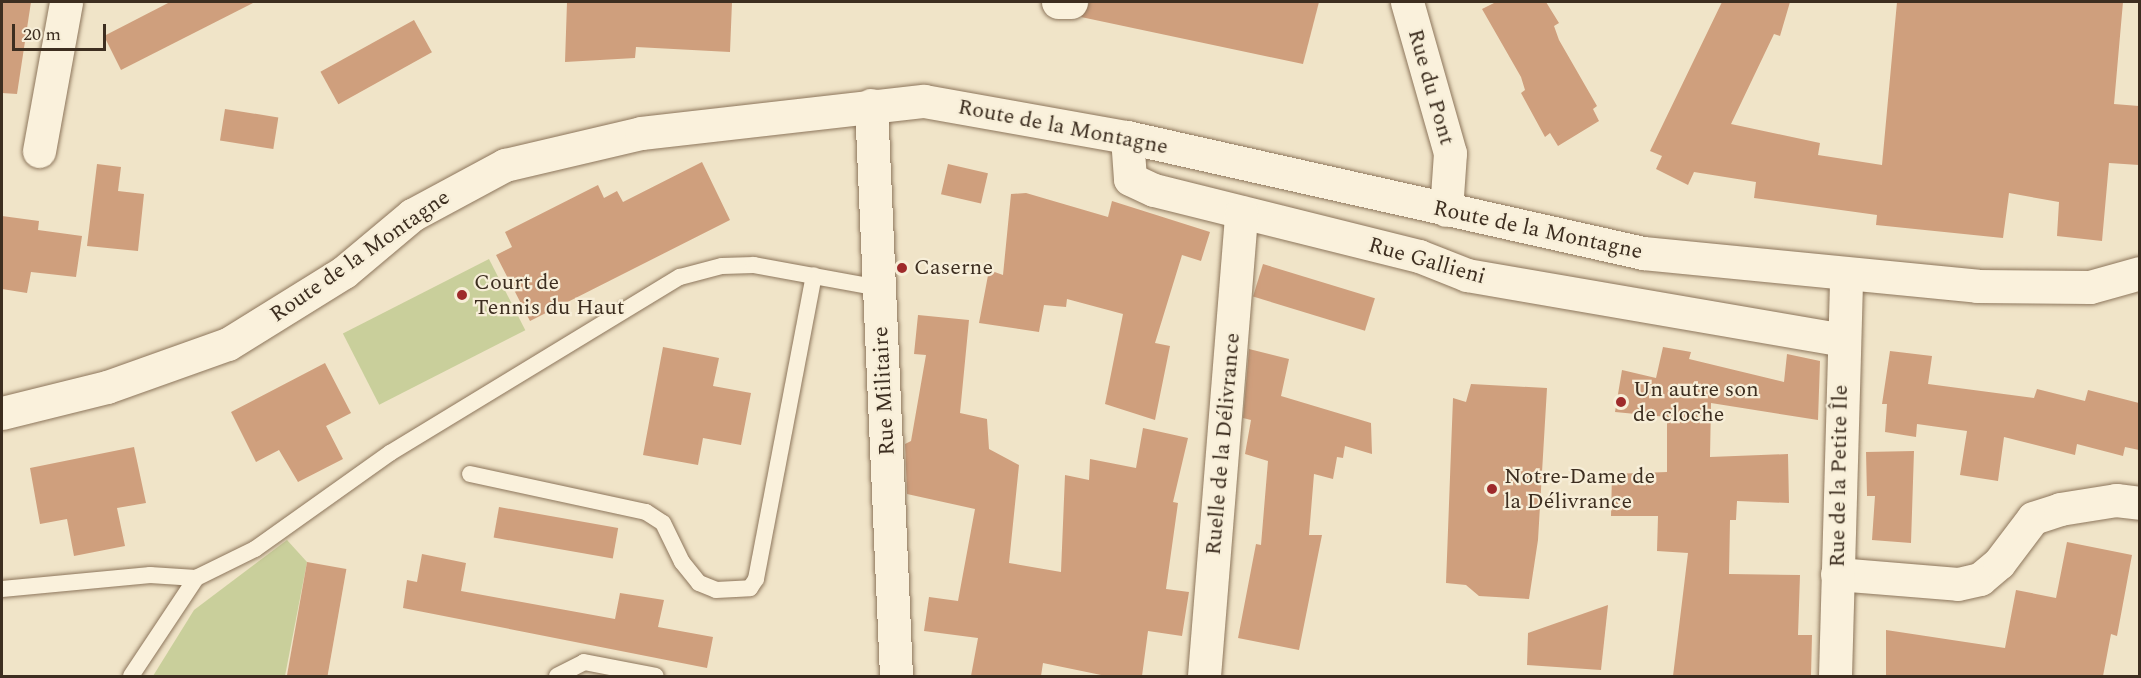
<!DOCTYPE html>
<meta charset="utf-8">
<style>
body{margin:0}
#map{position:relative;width:2141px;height:678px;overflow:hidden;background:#f0e4c8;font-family:Spectral,serif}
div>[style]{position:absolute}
.green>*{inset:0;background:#c9cf9b;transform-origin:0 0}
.building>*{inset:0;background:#cf9f7d;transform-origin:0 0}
.roads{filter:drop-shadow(0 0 2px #8d765c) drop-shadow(0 0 2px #8d765c)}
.lane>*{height:16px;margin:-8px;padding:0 8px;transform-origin:8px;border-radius:8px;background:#faf1dc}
.street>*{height:33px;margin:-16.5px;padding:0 16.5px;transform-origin:16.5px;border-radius:16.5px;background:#faf1dc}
.secondary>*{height:33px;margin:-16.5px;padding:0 16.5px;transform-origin:16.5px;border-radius:16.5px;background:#faf1dc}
.dots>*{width:16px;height:16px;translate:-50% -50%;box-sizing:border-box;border:3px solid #f7eed8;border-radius:50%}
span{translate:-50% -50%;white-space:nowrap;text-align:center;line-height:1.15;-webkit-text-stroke:4.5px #f7eed8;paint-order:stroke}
.street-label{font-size:22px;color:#3d2e20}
.poi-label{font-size:22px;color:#3d2e20}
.left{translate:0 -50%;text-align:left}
.frame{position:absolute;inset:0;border:3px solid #3d2e20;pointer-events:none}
.scale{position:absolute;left:12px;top:24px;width:94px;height:27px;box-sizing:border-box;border:3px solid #3d2e20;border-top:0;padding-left:8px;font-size:18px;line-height:21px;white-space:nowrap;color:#3d2e20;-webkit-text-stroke:4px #f7eed8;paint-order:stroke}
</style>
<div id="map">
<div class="green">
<div style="left:489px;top:259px;width:80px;height:164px;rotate:63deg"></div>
<div style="clip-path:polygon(287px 540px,307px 562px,285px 676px,153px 676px,194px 610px)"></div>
</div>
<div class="building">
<div style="clip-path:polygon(2px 2px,31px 2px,17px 94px,2px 93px)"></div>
<div style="clip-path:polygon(170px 2px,255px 2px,121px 70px,104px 36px)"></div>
<div style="clip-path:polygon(567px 2px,732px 2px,730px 52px,636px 47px,635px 58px,565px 62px)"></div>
<div style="clip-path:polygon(1090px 2px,1319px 2px,1303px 64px,1081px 17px)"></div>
<div style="clip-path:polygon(1496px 2px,1546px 2px,1559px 23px,1554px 26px,1559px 40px,1597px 106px,1593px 109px,1599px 121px,1558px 146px,1550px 133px,1545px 137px,1521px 93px,1525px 90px,1521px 77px,1482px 9px)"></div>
<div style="clip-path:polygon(1722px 2px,1790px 2px,1780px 36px,1774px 34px,1731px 124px,1820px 143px,1818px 155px,1882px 165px,1897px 2px,2123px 2px,2114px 104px,2139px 106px,2139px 165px,2109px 163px,2102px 241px,2057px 236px,2059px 202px,2009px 193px,2003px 238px,1876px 225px,1877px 215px,1754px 198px,1756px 182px,1694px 172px,1688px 185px,1656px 169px,1662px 156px,1650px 151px)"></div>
<div style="left:414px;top:20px;width:37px;height:107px;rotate:61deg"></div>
<div style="left:225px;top:109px;width:54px;height:32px;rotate:9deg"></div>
<div style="clip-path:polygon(702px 162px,730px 220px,530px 321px,496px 255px,512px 247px,505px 232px,598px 185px,604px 198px,617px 191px,623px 202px)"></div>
<div style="clip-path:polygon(97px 164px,121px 167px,118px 191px,144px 194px,138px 251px,87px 246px)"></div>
<div style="left:948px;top:164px;width:41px;height:31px;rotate:13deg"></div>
<div style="clip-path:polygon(1026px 193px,1108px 217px,1112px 201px,1210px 232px,1201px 261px,1182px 255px,1155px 343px,1170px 346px,1155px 420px,1105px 404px,1123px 314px,1067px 299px,1066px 307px,1044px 305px,1039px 332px,979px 323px,989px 270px,1003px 275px,1011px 194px)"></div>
<div style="clip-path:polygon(2px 216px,39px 221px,38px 230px,82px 236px,76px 277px,31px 272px,27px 293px,2px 289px)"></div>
<div style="left:1263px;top:264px;width:117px;height:34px;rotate:17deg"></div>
<div style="clip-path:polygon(918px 315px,969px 320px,960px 413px,987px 419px,989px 449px,1019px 465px,1009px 563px,1061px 572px,1065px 475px,1089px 480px,1090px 459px,1136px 468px,1143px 428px,1188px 438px,1173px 502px,1178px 503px,1166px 589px,1189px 592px,1182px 636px,1148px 631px,1142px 676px,1106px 676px,1043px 663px,1041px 676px,971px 676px,978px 638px,924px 631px,929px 597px,958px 601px,975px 509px,907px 494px,905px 444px,911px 441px,926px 355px,914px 354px)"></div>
<div style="clip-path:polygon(663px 347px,719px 358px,713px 386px,751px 393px,741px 445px,703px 438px,698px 465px,643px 455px)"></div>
<div style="clip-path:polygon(1663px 347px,1691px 352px,1689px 359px,1784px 382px,1787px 354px,1820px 361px,1818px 420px,1711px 403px,1710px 457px,1788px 454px,1789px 503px,1737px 501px,1736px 520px,1730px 520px,1729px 574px,1800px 575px,1798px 635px,1812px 635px,1811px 676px,1673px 676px,1688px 553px,1657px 551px,1658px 516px,1611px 516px,1612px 474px,1667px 472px,1667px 417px,1615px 412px,1622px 370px,1656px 378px)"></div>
<div style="clip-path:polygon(1249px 349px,1289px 359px,1281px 396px,1371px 423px,1372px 454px,1345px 446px,1343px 458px,1337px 457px,1333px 479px,1314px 474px,1309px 535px,1322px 535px,1299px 650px,1238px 638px,1256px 544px,1261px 545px,1268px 461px,1245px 454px,1251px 420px,1243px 418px)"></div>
<div style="clip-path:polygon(1890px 351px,1932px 356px,1928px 384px,2034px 398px,2037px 389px,2085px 401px,2088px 390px,2139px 403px,2139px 450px,2125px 447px,2123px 456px,2077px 444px,2075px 455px,2004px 437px,1998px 481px,1960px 475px,1967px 431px,1917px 424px,1916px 437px,1885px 432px,1887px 404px,1882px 404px)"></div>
<div style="clip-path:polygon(325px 363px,351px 413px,326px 426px,343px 459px,298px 482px,279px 450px,256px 462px,231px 412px)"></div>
<div style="clip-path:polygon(1471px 384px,1547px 388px,1538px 540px,1529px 599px,1479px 596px,1466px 585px,1446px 583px,1453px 398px,1466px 402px)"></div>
<div style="clip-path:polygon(134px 447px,146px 503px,117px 508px,125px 546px,74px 556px,67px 519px,40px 524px,30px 468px)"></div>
<div style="clip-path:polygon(1914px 451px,1911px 543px,1872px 540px,1875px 496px,1867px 496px,1866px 452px)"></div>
<div style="left:499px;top:507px;width:121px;height:31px;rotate:10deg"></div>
<div style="clip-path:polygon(2067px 542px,2132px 555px,2117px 636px,2111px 634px,2103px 676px,1886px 676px,1886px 630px,2005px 648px,2016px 590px,2056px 598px)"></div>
<div style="clip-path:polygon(422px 554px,466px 563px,461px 591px,615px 619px,620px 593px,664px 600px,658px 627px,713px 637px,707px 668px,403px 608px,407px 580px,417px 582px)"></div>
<div style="left:307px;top:562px;width:40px;height:116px;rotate:10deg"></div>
<div style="clip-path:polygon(1608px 605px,1601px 670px,1527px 665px,1528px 633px)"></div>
</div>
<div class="roads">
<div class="lane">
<div style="left:470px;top:474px;width:180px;rotate:12.2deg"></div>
<div style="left:646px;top:512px;width:20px;rotate:33deg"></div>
<div style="left:663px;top:523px;width:43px;rotate:64deg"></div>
<div style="left:682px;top:562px;width:27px;rotate:51deg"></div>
<div style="left:699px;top:583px;width:18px;rotate:22deg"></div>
<div style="left:716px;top:590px;width:34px;rotate:-3deg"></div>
<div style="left:750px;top:588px;width:11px;rotate:-56deg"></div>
<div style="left:756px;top:579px;width:309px;rotate:-79.2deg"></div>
<div style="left:2px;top:589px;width:149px;rotate:-5.4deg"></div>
<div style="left:150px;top:575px;width:46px;rotate:3.7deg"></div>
<div style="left:131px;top:676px;width:118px;rotate:-56.4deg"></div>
<div style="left:196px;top:578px;width:66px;rotate:-26.2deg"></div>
<div style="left:255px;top:549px;width:166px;rotate:-35.4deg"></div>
<div style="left:390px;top:453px;width:339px;rotate:-31.3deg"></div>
<div style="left:680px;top:277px;width:43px;rotate:-14.7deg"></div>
<div style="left:722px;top:266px;width:32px;rotate:-2deg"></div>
<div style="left:754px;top:265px;width:127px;rotate:10.4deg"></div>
<div style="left:557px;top:676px;width:30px;rotate:-27deg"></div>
<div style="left:584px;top:662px;width:73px;rotate:11deg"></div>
</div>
<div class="street">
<div style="left:1058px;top:2px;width:13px"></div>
<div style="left:871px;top:105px;width:572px;rotate:87.49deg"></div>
<div style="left:1127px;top:137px;width:42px;rotate:85.9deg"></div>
<div style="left:1130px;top:179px;width:26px;rotate:25deg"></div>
<div style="left:1154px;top:190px;width:273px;rotate:14deg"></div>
<div style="left:1419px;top:256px;width:52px;rotate:21.6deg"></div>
<div style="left:1467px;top:275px;width:382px;rotate:9.8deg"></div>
<div style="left:39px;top:151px;width:151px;rotate:-79.7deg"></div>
<div style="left:1837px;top:574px;width:121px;rotate:4.7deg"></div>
<div style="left:1958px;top:584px;width:23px;rotate:-13deg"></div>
<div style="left:1980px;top:579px;width:25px;rotate:-40deg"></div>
<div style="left:1999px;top:563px;width:56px;rotate:-52.9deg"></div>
<div style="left:2033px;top:518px;width:28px;rotate:-18deg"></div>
<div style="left:2060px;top:509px;width:57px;rotate:-9.1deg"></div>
<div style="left:2116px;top:500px;width:24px;rotate:7deg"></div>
<div style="left:1204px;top:676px;width:465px;rotate:-85.4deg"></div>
<div style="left:1835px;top:676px;width:400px;rotate:-88.4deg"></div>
</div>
<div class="secondary">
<div style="left:1407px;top:2px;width:157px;rotate:74.1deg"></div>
<div style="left:1450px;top:153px;width:57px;rotate:94deg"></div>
<div style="left:2px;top:413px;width:108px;rotate:-13.9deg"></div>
<div style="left:107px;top:387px;width:128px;rotate:-19.6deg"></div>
<div style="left:228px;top:344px;width:137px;rotate:-31.8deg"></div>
<div style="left:344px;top:272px;width:89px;rotate:-40deg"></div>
<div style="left:412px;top:215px;width:106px;rotate:-28.3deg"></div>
<div style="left:505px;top:165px;width:140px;rotate:-13.2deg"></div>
<div style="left:641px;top:133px;width:285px;rotate:-6.5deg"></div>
<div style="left:924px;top:101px;width:206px;rotate:10.1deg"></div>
<div style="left:1127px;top:137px;width:529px;rotate:12.67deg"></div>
<div style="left:1643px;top:253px;width:336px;rotate:5.6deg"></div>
<div style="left:1977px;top:286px;width:113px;rotate:0.5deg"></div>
<div style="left:2090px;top:287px;width:52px;rotate:-15.6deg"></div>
</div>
</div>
<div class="dots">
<div style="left:902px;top:268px;background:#9e2a2b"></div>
<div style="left:462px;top:295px;background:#9e2a2b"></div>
<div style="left:1621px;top:402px;background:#9e2a2b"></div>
<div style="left:1492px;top:489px;background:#9e2a2b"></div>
</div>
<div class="street-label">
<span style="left:1431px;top:87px;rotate:74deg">Rue du Pont</span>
<span style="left:1063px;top:127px;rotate:11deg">Route de la Montagne</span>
<span style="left:1538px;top:230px;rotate:12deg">Route de la Montagne</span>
<span style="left:360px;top:256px;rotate:-35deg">Route de la Montagne</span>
<span style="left:1427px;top:261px;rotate:16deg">Rue Gallieni</span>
<span style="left:884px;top:391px;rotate:-93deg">Rue Militaire</span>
<span style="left:1223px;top:444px;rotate:-85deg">Ruelle de la Délivrance</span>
<span style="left:1839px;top:476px;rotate:-89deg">Rue de la Petite Île</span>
</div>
<div class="poi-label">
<span class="left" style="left:914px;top:268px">Caserne</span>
<span class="left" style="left:474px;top:295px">Court de<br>Tennis du Haut</span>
<span class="left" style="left:1633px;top:402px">Un autre son<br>de cloche</span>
<span class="left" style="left:1504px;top:489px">Notre-Dame de<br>la Délivrance</span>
</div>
<div class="frame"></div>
<div class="scale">20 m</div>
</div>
